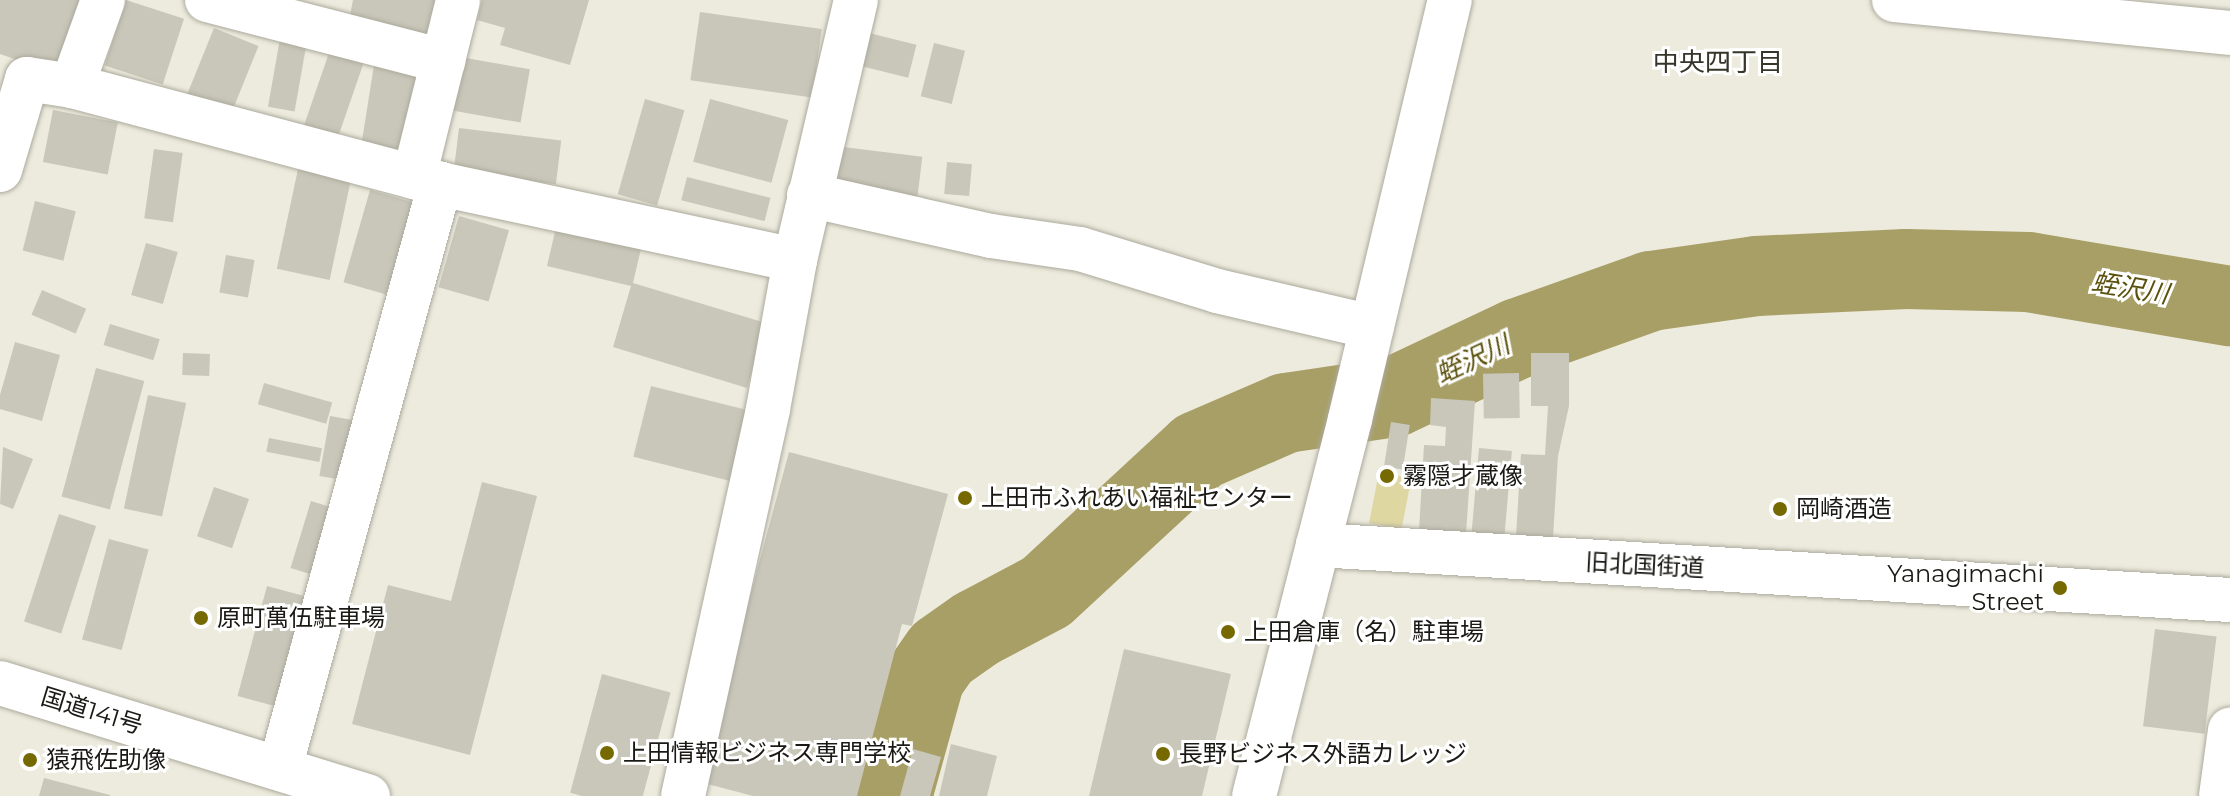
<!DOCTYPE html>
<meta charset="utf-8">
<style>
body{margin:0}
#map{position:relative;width:2230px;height:796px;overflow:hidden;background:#edebdd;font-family:Montserrat,"Noto Sans JP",sans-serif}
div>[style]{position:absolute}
.green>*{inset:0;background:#ded7a2;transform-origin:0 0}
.river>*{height:80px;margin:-40px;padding:0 40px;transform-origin:40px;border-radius:40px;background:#a89f67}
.building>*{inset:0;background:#c9c7b9;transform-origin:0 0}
.roads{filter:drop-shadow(0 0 2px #acaa9d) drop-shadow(0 0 2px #acaa9d)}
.minor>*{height:44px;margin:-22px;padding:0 22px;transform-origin:22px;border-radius:22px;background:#fff}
.highway>*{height:44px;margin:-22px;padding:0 22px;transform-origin:22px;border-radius:22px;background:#fff}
.dots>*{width:22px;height:22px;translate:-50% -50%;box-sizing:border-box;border:4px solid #fff;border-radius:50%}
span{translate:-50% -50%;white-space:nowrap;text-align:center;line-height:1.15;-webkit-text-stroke:6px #fff;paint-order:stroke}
.poi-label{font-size:24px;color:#1a1914}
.left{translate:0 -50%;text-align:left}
.right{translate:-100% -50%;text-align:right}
.street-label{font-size:24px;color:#1a1914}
.neighbourhood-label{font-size:26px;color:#36352a}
.water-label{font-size:26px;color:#5b510c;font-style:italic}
</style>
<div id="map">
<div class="green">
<div style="left:1379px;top:472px;width:33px;height:52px;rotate:11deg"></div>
</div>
<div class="river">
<div style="left:892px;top:796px;width:123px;rotate:-74.5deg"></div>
<div style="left:925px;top:677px;width:29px;rotate:-55deg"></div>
<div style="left:942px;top:653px;width:42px;rotate:-35.2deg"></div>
<div style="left:976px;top:629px;width:79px;rotate:-27.9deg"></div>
<div style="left:1046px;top:592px;width:207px;rotate:-42.8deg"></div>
<div style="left:1198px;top:451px;width:96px;rotate:-23.4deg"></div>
<div style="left:1286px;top:413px;width:109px;rotate:-8.4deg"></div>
<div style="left:1394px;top:397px;width:138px;rotate:-25.3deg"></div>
<div style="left:1519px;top:338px;width:140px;rotate:-19.6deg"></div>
<div style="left:1651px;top:291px;width:106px;rotate:-8.1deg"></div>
<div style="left:1756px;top:276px;width:150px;rotate:-2.7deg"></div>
<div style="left:1906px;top:269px;width:122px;rotate:1.4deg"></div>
<div style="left:2028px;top:272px;width:205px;rotate:9.6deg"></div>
</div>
<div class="building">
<div style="clip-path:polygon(0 0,84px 0,58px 74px,0 54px)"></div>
<div style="left:126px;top:0;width:61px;height:69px;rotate:18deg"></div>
<div style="clip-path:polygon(353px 0,440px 0,431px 44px,348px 27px)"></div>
<div style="clip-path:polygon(482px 0,589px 0,570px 65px,500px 45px,505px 28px,477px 20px)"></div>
<div style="left:700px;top:12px;width:123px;height:69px;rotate:8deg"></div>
<div style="left:214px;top:28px;width:48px;height:75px;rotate:22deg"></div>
<div style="left:865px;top:32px;width:53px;height:34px;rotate:14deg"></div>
<div style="left:281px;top:33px;width:27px;height:75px;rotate:10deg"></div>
<div style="left:934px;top:43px;width:32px;height:55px;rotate:14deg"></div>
<div style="left:331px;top:47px;width:36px;height:91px;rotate:19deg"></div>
<div style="left:460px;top:57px;width:71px;height:54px;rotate:10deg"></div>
<div style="left:374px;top:65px;width:56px;height:83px;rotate:9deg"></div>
<div style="left:645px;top:99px;width:41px;height:99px;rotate:16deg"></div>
<div style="left:710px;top:99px;width:81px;height:65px;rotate:15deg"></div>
<div style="left:53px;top:110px;width:66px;height:53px;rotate:11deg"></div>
<div style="left:459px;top:128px;width:103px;height:44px;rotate:7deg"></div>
<div style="left:835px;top:146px;width:88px;height:44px;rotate:7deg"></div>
<div style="left:154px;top:149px;width:29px;height:70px;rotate:8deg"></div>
<div style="left:947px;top:162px;width:25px;height:32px;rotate:5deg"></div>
<div style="left:298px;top:169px;width:54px;height:102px;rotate:12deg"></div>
<div style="left:687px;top:177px;width:86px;height:24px;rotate:14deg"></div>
<div style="left:370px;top:190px;width:57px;height:96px;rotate:16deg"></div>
<div style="left:35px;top:201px;width:42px;height:51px;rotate:14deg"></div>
<div style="left:459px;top:216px;width:52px;height:74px;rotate:16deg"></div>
<div style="clip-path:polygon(558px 219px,643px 240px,633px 283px,766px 323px,747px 388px,613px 347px,631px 286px,547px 266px)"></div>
<div style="left:146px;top:243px;width:33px;height:54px;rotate:16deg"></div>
<div style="left:226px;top:255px;width:29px;height:38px;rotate:10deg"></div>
<div style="left:42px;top:290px;width:48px;height:27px;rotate:23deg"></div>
<div style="left:110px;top:324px;width:52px;height:22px;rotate:17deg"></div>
<div style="clip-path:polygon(15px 342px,60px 355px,42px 421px,0 409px,0 395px)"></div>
<div style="left:183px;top:353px;width:27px;height:22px;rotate:2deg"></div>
<div style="clip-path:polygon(1531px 353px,1569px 353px,1569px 406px,1558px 456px,1553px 538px,1516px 536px,1521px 454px,1545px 455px,1548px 406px,1531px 406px)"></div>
<div style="left:96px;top:368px;width:50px;height:133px;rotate:15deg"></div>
<div style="left:1519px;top:373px;width:45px;height:36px;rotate:89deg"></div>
<div style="left:264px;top:383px;width:71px;height:22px;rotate:16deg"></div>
<div style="left:651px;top:386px;width:101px;height:73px;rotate:14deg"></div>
<div style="left:148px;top:395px;width:39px;height:116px;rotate:12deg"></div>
<div style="clip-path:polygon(1431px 398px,1475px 401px,1466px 534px,1419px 531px,1424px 445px,1445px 446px,1446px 427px,1430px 425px)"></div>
<div style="left:330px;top:416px;width:29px;height:61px;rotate:10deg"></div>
<div style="left:1391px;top:422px;width:19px;height:45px;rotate:9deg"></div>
<div style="left:269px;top:438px;width:54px;height:14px;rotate:11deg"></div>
<div style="clip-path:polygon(3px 447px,33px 459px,13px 509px,0 504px)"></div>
<div style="left:1479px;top:448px;width:33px;height:87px;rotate:5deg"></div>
<div style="clip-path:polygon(789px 452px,948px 494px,912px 626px,902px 624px,857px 796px,753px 796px,700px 782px)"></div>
<div style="clip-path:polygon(482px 482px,537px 496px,470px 755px,352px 724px,388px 585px,451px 601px)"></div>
<div style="left:214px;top:487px;width:37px;height:52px;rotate:19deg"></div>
<div style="left:311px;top:501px;width:28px;height:70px;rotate:17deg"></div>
<div style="left:59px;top:514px;width:39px;height:113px;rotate:18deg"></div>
<div style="left:109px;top:539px;width:41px;height:104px;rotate:15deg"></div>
<div style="left:267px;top:586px;width:51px;height:114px;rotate:15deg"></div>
<div style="left:2155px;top:629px;width:62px;height:98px;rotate:7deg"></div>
<div style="clip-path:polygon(1124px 649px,1231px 674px,1202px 796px,1089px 796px)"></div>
<div style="left:602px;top:674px;width:71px;height:123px;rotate:15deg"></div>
<div style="clip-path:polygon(951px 744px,997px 756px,987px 796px,939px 796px)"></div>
<div style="clip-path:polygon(913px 749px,941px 757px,930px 796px,900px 796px)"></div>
<div style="clip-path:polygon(44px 778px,110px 795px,110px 796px,39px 796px)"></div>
</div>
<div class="roads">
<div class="minor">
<div style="left:207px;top:0;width:244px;rotate:14.5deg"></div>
<div style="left:1894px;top:0;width:338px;rotate:5.6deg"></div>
<div style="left:72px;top:86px;width:91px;rotate:-70.2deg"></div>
<div style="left:0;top:170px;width:95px;rotate:-73.5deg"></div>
<div style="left:27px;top:79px;width:46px;rotate:8.8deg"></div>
<div style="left:72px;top:86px;width:381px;rotate:14.9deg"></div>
<div style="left:440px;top:184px;width:363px;rotate:12.1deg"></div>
<div style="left:414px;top:177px;width:182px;rotate:-76deg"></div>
<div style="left:809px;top:195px;width:187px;rotate:12.7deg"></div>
<div style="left:991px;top:236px;width:90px;rotate:8.3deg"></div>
<div style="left:1080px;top:249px;width:143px;rotate:17deg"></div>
<div style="left:1217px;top:291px;width:159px;rotate:13.1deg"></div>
<div style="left:1318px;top:545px;width:914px;rotate:3.45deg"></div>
<div style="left:280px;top:768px;width:606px;rotate:-74.68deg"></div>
<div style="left:683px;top:796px;width:396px;rotate:-77.6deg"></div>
<div style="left:768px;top:409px;width:151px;rotate:-79.7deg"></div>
<div style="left:795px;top:260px;width:267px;rotate:-76.8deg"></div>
<div style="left:1254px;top:796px;width:389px;rotate:-75.7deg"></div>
<div style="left:1350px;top:419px;width:431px;rotate:-76.6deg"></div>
<div style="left:2221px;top:796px;width:67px;rotate:-82.2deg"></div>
</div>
<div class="highway">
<div style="left:0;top:683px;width:385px;rotate:17.1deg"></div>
</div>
</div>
<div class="dots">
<div style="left:1387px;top:476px;background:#766900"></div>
<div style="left:965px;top:498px;background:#766900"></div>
<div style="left:1780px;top:509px;background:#766900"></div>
<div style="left:2060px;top:588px;background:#766900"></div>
<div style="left:201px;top:618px;background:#766900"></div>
<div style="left:1228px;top:632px;background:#766900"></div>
<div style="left:607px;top:753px;background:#766900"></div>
<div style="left:1163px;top:754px;background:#766900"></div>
<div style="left:30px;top:760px;background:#766900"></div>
</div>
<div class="poi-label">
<span class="left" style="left:1403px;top:476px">霧隠才蔵像</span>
<span class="left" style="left:981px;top:498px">上田市ふれあい福祉センター</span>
<span class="left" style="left:1796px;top:509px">岡崎酒造</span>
<span class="right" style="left:2044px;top:588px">Yanagimachi<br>Street</span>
<span class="left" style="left:217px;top:618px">原町萬伍駐車場</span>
<span class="left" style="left:1244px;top:632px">上田倉庫（名）駐車場</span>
<span class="left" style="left:623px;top:753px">上田情報ビジネス専門学校</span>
<span class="left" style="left:1179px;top:754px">長野ビジネス外語カレッジ</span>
<span class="left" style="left:46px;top:760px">猿飛佐助像</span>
</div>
<div class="street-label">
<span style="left:1645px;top:565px;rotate:3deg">旧北国街道</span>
<span style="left:92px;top:711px;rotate:17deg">国道141号</span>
</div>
<div class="neighbourhood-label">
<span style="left:1718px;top:63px">中央四丁目</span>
</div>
<div class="water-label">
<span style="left:2130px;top:289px;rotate:9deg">蛭沢川</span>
<span style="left:1473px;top:360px;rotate:-25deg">蛭沢川</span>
</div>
</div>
